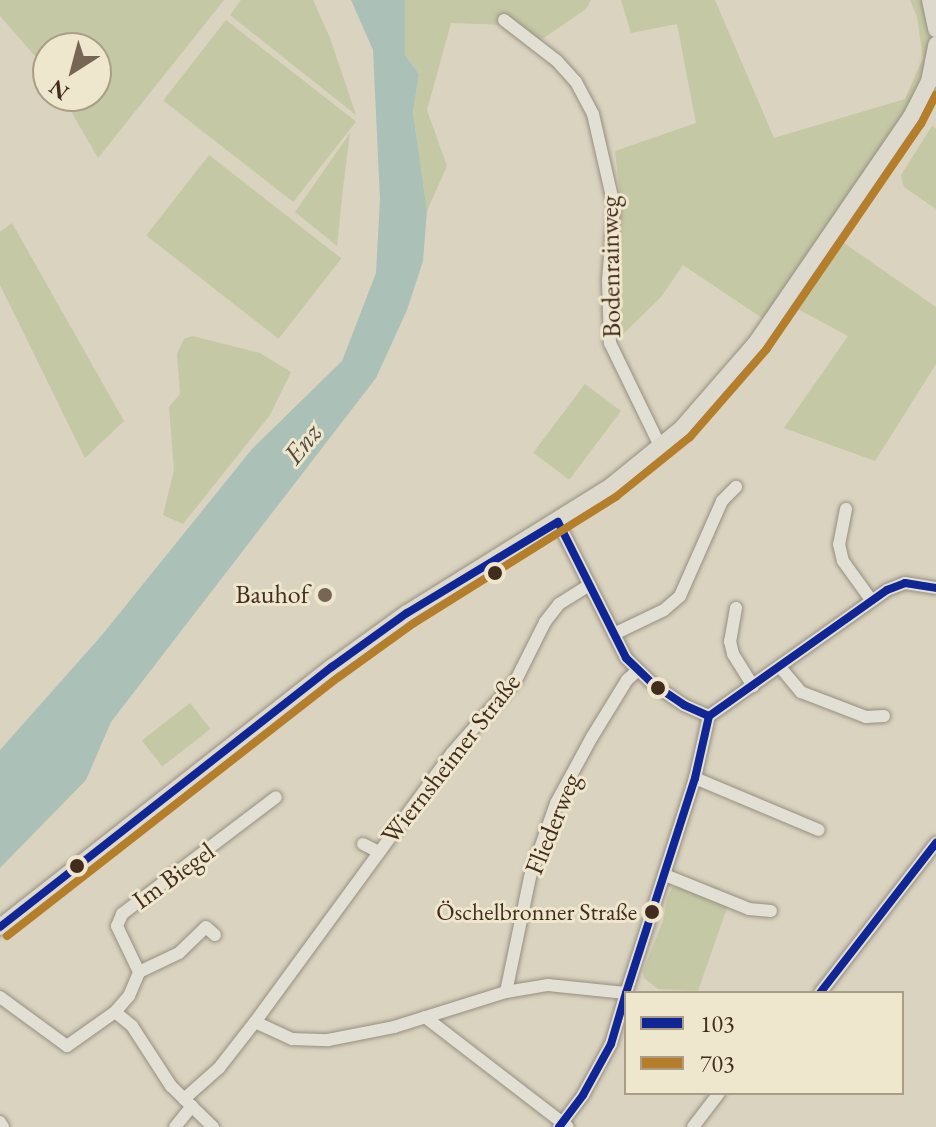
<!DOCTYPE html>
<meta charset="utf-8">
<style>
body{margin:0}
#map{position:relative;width:936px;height:1127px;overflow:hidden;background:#dad3bf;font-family:"EB Garamond",serif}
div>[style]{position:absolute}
.green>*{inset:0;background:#c5c8a4;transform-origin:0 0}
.water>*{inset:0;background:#abc1b7}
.roads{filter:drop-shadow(0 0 2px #968f81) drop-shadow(0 0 2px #968f81)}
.minor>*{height:12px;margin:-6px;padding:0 6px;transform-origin:6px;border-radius:6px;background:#e2dfd5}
.major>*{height:16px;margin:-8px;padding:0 8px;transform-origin:8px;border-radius:8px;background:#ddd9cd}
.bus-1>*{height:8px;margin:-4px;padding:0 4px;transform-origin:4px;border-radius:4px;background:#102694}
.bus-2>*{height:8px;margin:-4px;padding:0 4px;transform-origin:4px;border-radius:4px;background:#b47e2b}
.dots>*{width:22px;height:22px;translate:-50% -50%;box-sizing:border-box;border:4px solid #efe6ce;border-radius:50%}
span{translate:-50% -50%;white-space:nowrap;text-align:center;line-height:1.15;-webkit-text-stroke:6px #efe6ce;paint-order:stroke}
.bus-label{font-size:24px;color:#422c1d}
.right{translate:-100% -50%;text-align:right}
.street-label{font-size:26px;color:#422c1d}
.poi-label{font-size:26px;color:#422c1d}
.water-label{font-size:28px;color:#53483b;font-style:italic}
.legend{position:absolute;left:624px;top:991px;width:280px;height:104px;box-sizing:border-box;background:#efe6ce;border:2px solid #aa9c87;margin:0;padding:10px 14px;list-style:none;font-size:24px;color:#422c1d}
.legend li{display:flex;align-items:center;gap:16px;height:40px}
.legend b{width:40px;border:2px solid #aa9c87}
.north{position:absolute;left:32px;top:32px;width:80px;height:80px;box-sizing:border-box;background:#efe6ce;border:2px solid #aa9c87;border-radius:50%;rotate:216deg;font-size:22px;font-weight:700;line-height:32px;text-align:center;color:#422c1d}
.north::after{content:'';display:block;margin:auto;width:28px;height:36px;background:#776656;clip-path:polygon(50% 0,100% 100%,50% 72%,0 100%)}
</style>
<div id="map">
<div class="green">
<div style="clip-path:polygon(0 0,224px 0,98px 158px,62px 96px,96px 96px,96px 48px,48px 48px,48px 71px,0 16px)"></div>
<div style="clip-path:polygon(241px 0,313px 0,330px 38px,356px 115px,230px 15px)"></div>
<div style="clip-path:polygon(405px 0,591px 0,586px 9px,535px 44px,507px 25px,451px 23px,427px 110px,447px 166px,427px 211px,413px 112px,419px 74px,405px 55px)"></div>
<div style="clip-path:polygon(621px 0,715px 0,774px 138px,905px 99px,923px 58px,917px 17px,910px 0,923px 0,930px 20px,931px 43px,915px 99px,765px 320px,683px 265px,661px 297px,613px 344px,620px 194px,615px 151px,696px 123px,677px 24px,631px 33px)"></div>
<div style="left:226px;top:20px;width:165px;height:102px;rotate:38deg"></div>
<div style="clip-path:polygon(932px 126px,936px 129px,936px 209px,904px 187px,901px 175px)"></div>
<div style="clip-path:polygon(350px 133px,343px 188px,337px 246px,295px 212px)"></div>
<div style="left:209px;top:155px;width:168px;height:102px;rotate:38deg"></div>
<div style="clip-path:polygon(12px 223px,124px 421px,85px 458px,0 285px,0 232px)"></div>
<div style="clip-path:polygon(841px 241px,936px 307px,936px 364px,875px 461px,784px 428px,848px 336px,794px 307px)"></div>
<div style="clip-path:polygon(192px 336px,260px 353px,291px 372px,270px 415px,183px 524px,163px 515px,174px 470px,169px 407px,180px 394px,177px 354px,184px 339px)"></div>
<div style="left:585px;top:384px;width:45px;height:86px;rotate:37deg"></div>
<div style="left:190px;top:703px;width:33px;height:61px;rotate:52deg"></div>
<div style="clip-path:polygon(678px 885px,728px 905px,698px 991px,658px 989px,644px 978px,643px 971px,663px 921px,667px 898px,672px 888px)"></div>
</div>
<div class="water">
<div style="clip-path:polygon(351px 0,405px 0,405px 55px,419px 74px,413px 112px,427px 211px,423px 261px,407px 310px,376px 378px,111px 722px,86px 780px,0 868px,0 750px,102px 635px,252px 449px,342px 361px,376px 273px,380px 199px,373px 50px)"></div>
</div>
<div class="roads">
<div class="minor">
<div style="left:504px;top:20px;width:67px;rotate:37.7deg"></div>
<div style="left:557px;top:61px;width:28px;rotate:48deg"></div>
<div style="left:576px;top:82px;width:36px;rotate:62deg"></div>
<div style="left:593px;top:114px;width:94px;rotate:77.1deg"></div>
<div style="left:614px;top:206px;width:74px;rotate:94.6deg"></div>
<div style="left:608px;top:280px;width:63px;rotate:88.2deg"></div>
<div style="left:610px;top:343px;width:114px;rotate:64.1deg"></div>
<div style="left:846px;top:509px;width:36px;rotate:101deg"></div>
<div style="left:839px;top:544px;width:17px;rotate:77deg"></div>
<div style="left:843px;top:561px;width:49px;rotate:54.1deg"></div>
<div style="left:558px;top:522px;width:152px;rotate:63.4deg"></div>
<div style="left:626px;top:658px;width:37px;rotate:44deg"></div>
<div style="left:653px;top:684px;width:37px;rotate:34deg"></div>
<div style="left:684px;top:705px;width:27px;rotate:24deg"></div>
<div style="left:736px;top:608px;width:34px;rotate:100deg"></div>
<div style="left:730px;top:641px;width:13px;rotate:77deg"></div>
<div style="left:733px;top:654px;width:38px;rotate:58deg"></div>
<div style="left:614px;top:634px;width:55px;rotate:-25.6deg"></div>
<div style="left:664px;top:610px;width:21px;rotate:-41deg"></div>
<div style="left:680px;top:596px;width:104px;rotate:-66.1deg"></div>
<div style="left:722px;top:501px;width:20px;rotate:-45deg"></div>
<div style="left:780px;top:667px;width:33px;rotate:50deg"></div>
<div style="left:801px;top:692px;width:70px;rotate:21deg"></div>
<div style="left:866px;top:717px;width:18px;rotate:-3deg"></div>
<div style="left:709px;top:716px;width:218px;rotate:-35.3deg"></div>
<div style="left:887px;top:590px;width:19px;rotate:-21deg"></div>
<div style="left:905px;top:583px;width:31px;rotate:9deg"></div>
<div style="left:695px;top:778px;width:134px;rotate:22.8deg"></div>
<div style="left:363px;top:844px;width:18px;rotate:27deg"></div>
<div style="left:665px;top:875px;width:91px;rotate:22deg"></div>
<div style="left:749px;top:909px;width:22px;rotate:5deg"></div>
<div style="left:139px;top:972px;width:44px;rotate:-25.4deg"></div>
<div style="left:179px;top:953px;width:37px;rotate:-44deg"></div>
<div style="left:206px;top:927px;width:12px;rotate:42deg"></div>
<div style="left:506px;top:992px;width:117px;rotate:-78.2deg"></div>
<div style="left:530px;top:877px;width:78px;rotate:-70.6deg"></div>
<div style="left:556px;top:803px;width:75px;rotate:-61.4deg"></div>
<div style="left:592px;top:737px;width:67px;rotate:-58.4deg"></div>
<div style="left:627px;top:680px;width:13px;rotate:-42deg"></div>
<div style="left:626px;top:993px;width:226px;rotate:-72.2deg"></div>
<div style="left:695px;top:778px;width:64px;rotate:-77.3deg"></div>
<div style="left:820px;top:993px;width:190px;rotate:-52.3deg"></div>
<div style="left:0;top:997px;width:83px;rotate:36.2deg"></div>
<div style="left:67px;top:1046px;width:59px;rotate:-35.3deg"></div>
<div style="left:115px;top:1012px;width:22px;rotate:39deg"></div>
<div style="left:132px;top:1026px;width:72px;rotate:57deg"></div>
<div style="left:171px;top:1086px;width:59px;rotate:44.3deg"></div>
<div style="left:115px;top:1012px;width:21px;rotate:-49deg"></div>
<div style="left:129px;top:996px;width:26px;rotate:-67deg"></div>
<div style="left:139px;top:972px;width:51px;rotate:-115.6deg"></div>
<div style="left:117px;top:926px;width:13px;rotate:-67deg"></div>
<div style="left:122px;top:914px;width:193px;rotate:-37.2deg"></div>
<div style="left:425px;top:1017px;width:180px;rotate:37.6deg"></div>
<div style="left:255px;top:1022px;width:41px;rotate:24.7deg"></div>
<div style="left:292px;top:1039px;width:36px;rotate:2deg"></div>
<div style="left:328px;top:1040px;width:67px;rotate:-11.1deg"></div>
<div style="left:394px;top:1027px;width:117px;rotate:-17.4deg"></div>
<div style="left:506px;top:992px;width:43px;rotate:-9.5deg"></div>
<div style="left:548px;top:985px;width:78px;rotate:5.9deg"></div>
<div style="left:184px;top:1099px;width:47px;rotate:-41.5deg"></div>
<div style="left:219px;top:1068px;width:58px;rotate:-52deg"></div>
<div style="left:255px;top:1022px;width:333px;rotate:-53.8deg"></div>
<div style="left:452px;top:753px;width:97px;rotate:-48.8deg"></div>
<div style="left:516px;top:680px;width:65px;rotate:-63.4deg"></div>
<div style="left:545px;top:622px;width:23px;rotate:-52deg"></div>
<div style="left:559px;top:604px;width:36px;rotate:-32deg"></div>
<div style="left:0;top:1122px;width:6px;rotate:59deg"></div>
<div style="left:175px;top:1127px;width:27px;rotate:-51deg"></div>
<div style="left:559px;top:1127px;width:40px;rotate:-53deg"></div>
<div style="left:583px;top:1095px;width:58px;rotate:-61.2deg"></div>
<div style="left:611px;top:1044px;width:53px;rotate:-73.6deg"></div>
<div style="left:693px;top:1127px;width:43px;rotate:-52.6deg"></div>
</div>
<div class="major">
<div style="left:930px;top:0;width:30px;rotate:78deg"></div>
<div style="left:0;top:927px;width:422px;rotate:-38.1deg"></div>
<div style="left:332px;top:667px;width:92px;rotate:-35.8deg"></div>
<div style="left:407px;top:613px;width:240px;rotate:-31.9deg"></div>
<div style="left:611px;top:486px;width:92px;rotate:-39.2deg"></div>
<div style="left:682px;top:428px;width:113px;rotate:-49deg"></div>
<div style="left:756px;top:343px;width:274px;rotate:-55.6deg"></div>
<div style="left:911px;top:117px;width:39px;rotate:-63deg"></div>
<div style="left:929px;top:82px;width:38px;rotate:-79deg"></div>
</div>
</div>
<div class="bus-1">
<div style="left:558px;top:522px;width:152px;rotate:63.4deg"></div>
<div style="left:626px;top:658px;width:37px;rotate:44deg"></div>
<div style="left:653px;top:684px;width:37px;rotate:34deg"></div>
<div style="left:684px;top:705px;width:27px;rotate:24deg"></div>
<div style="left:709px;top:716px;width:218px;rotate:-35.3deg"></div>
<div style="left:887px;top:590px;width:19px;rotate:-21deg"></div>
<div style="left:905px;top:583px;width:31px;rotate:9deg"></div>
<div style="left:0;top:927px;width:422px;rotate:-38.1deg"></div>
<div style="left:332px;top:667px;width:92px;rotate:-35.8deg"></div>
<div style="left:407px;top:613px;width:176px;rotate:-31.1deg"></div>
<div style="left:626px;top:993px;width:226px;rotate:-72.2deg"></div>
<div style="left:695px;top:778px;width:64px;rotate:-77.3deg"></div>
<div style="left:820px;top:993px;width:190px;rotate:-52.3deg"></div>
<div style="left:559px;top:1127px;width:40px;rotate:-53deg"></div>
<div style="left:583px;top:1095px;width:58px;rotate:-61.2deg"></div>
<div style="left:611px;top:1044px;width:53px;rotate:-73.6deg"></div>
</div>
<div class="bus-2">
<div style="left:7px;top:936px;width:421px;rotate:-38deg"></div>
<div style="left:339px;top:677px;width:92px;rotate:-35.8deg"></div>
<div style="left:414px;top:623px;width:239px;rotate:-32deg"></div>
<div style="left:617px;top:496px;width:94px;rotate:-38.9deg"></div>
<div style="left:690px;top:437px;width:116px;rotate:-48.9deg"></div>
<div style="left:766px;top:350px;width:274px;rotate:-55.6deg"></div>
<div style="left:921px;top:124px;width:33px;rotate:-63deg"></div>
</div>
<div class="dots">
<div style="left:495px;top:573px;background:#422c1d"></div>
<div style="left:325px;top:595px;background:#776656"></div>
<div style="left:658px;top:688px;background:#422c1d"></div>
<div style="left:77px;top:866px;background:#422c1d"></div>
<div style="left:652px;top:912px;background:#422c1d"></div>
</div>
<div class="bus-label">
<span class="right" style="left:637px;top:912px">Öschelbronner Straße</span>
</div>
<div class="street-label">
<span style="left:611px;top:267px;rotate:-91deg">Bodenrainweg</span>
<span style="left:451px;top:759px;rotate:-52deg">Wiernsheimer Straße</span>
<span style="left:553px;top:824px;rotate:-68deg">Fliederweg</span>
<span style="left:174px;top:876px;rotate:-36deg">Im Biegel</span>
</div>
<div class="poi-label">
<span class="right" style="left:309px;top:595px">Bauhof</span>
</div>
<div class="water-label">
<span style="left:302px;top:443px;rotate:-52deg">Enz</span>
</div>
<ul class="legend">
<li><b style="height:10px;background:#102694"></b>103</li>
<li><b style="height:10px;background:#b47e2b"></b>703</li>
</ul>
<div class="north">N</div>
</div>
